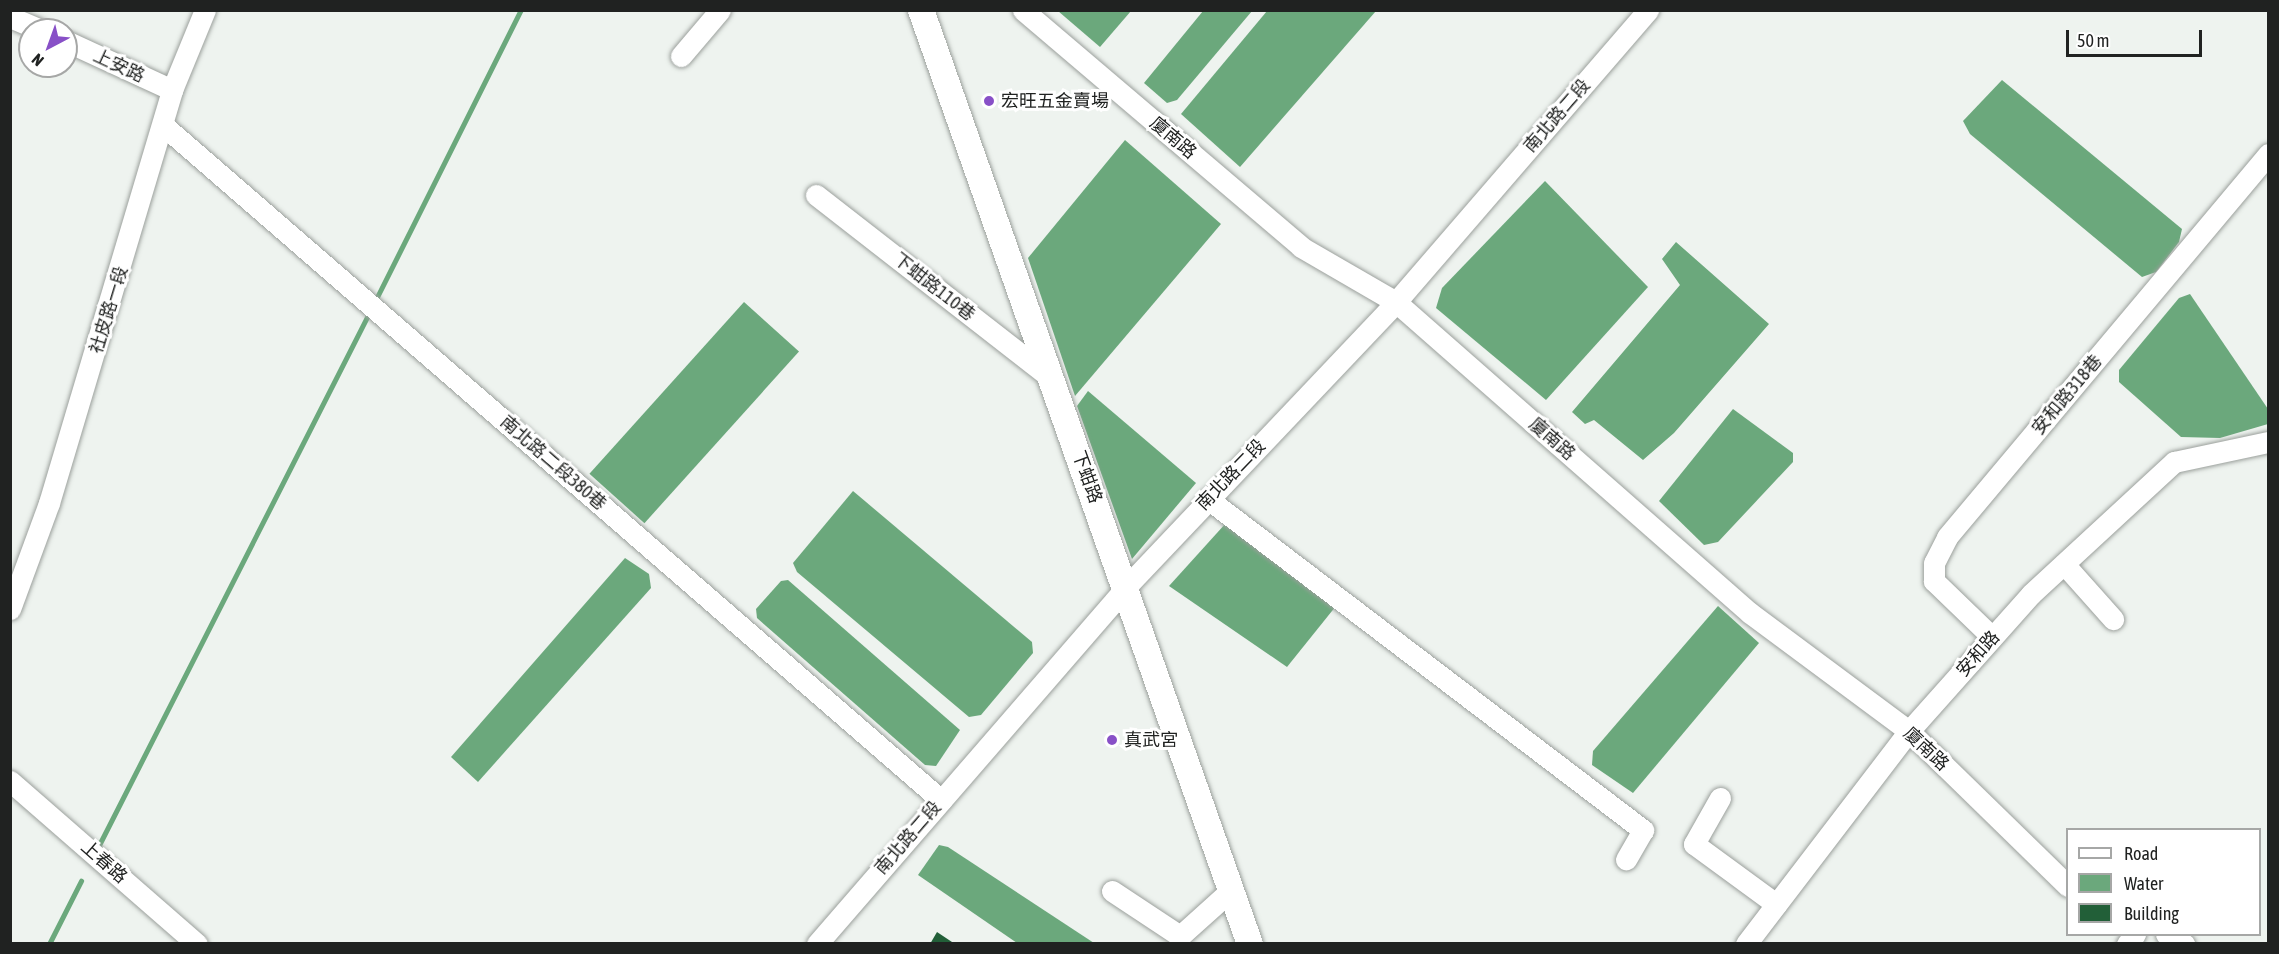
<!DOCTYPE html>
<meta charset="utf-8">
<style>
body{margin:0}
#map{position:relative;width:2279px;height:954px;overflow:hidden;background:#eef3ef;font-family:"Asap Condensed","Noto Sans TC",sans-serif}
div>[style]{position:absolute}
.water>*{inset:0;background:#6ba87c;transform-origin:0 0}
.stream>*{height:5px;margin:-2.5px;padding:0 2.5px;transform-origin:2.5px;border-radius:2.5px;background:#6ba87c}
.building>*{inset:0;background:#225f38}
.roads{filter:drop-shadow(0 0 2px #9ba09c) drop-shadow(0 0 2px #9ba09c)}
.minor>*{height:21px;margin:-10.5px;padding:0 10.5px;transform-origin:10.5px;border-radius:10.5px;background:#fff}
.major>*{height:26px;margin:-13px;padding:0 13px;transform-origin:13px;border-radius:13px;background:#fff}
.dots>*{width:16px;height:16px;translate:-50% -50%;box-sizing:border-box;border:3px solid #fff;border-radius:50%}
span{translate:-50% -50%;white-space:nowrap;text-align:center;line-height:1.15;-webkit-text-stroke:6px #fff;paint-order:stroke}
.street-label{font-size:18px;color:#202221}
.poi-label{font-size:18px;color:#202221}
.left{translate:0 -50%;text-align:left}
.frame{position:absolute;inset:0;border:12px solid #202221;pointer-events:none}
.legend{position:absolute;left:2066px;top:828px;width:195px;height:108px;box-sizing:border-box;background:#fff;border:2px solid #a6a7a6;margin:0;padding:8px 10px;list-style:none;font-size:18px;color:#202221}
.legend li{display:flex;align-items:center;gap:12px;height:30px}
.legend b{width:30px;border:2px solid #a6a7a6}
.north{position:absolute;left:18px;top:18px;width:60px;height:60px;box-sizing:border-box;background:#fff;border:2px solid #a6a7a6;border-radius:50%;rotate:221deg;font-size:16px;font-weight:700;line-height:24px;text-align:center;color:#202221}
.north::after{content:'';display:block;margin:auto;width:21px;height:27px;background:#8850c7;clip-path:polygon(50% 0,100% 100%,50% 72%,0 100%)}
.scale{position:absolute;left:2066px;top:30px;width:136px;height:27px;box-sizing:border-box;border:3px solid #202221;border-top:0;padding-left:8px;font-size:18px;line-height:21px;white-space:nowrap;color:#202221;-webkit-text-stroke:4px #fff;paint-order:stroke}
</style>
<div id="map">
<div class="water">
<div style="clip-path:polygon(1058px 11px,1131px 11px,1100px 47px)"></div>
<div style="clip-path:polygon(1203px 11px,1252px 11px,1177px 100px,1167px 103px,1144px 83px)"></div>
<div style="clip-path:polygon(1267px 11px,1376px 11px,1240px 167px,1181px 114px)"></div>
<div style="clip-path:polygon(2002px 80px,2182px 229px,2179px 242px,2156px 272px,2142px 277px,1970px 134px,1963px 121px)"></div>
<div style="clip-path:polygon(1125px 140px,1221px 224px,1075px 396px,1028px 258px)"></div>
<div style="clip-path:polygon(1545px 181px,1648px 287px,1546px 400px,1436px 308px,1442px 288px)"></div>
<div style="clip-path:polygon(1676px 242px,1769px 324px,1674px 433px,1643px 460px,1594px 420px,1585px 424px,1572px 412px,1680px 285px,1662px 259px)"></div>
<div style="clip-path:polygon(2190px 294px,2268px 409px,2268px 424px,2220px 438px,2181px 437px,2119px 382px,2119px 370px,2179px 298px)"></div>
<div style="left:744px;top:302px;width:74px;height:231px;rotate:42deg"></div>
<div style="clip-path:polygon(1088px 391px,1196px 483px,1132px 559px,1077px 406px)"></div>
<div style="clip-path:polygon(1733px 409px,1793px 453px,1793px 462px,1718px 542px,1704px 545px,1659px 501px)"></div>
<div style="clip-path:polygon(853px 491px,1032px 642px,1033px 653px,981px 715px,969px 717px,797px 572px,793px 563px)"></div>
<div style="clip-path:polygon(1226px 523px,1336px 606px,1287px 667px,1169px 586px)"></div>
<div style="clip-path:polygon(625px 558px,649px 574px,651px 588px,478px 782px,451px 757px)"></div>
<div style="clip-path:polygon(788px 580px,960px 730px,936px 766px,925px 765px,757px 618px,756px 609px,781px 581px)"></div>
<div style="clip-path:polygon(1718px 606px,1759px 643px,1633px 793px,1592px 765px,1593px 751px)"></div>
<div style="clip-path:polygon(939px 845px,948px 847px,1094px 943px,1017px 943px,918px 875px)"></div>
</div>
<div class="stream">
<div style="left:374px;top:303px;width:328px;rotate:-63.4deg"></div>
<div style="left:99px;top:845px;width:599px;rotate:-63.09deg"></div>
<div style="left:49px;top:944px;width:71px;rotate:-63.1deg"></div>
</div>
<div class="building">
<div style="clip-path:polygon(937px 932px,955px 944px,930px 944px)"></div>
</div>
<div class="roads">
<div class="minor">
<div style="left:1023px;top:10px;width:365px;rotate:40.4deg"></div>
<div style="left:1301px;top:247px;width:110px;rotate:30.1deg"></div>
<div style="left:1396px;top:302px;width:471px;rotate:41.3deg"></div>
<div style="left:1750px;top:613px;width:198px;rotate:36.6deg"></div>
<div style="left:1909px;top:731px;width:222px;rotate:44.3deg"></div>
<div style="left:10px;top:17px;width:34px;rotate:23deg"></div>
<div style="left:66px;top:41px;width:117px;rotate:24.8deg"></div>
<div style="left:681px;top:56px;width:60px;rotate:-49.7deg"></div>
<div style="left:164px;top:126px;width:1029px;rotate:40.94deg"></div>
<div style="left:816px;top:195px;width:299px;rotate:37.9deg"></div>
<div style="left:1208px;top:499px;width:547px;rotate:37.27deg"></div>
<div style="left:1643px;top:830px;width:34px;rotate:120deg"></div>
<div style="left:2064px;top:564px;width:74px;rotate:48.3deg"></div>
<div style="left:10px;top:609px;width:113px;rotate:-69.8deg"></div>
<div style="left:49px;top:503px;width:431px;rotate:-73.4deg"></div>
<div style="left:172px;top:90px;width:87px;rotate:-67.6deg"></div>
<div style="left:1992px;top:637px;width:81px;rotate:-136deg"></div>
<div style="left:1934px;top:581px;width:18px;rotate:-90deg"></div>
<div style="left:1934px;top:563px;width:29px;rotate:-63deg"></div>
<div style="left:1947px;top:537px;width:500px;rotate:-50deg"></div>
<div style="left:10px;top:781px;width:248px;rotate:41.1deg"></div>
<div style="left:1720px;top:798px;width:53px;rotate:119.5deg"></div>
<div style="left:1694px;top:844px;width:102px;rotate:36.2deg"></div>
<div style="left:1112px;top:891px;width:82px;rotate:33.5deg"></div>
<div style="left:1180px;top:936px;width:69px;rotate:-42deg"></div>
<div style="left:2166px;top:934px;width:21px;rotate:29deg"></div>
<div style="left:817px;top:944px;width:471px;rotate:-49.1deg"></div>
<div style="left:1125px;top:588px;width:394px;rotate:-46.5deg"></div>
<div style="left:1396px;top:302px;width:386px;rotate:-49.2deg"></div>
<div style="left:1746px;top:944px;width:268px;rotate:-52.6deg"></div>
<div style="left:1909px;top:731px;width:183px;rotate:-48.3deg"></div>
<div style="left:2031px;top:594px;width:195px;rotate:-42.7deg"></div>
<div style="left:2174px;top:462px;width:96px;rotate:-12deg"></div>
<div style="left:2127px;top:944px;width:13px;rotate:-51deg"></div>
</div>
<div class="major">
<div style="left:921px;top:10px;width:990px;rotate:70.6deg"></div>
</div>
</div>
<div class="dots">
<div style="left:989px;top:101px;background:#8850c7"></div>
<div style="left:1112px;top:740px;background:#8850c7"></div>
</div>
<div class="street-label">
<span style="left:119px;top:66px;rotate:25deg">上安路</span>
<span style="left:1557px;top:116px;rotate:-49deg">南北路二段</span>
<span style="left:1173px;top:138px;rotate:40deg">廈南路</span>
<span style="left:934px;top:287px;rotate:38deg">下蚶路110巷</span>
<span style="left:109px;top:310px;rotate:-73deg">社皮路一段</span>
<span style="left:2067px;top:395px;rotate:-50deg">安和路318巷</span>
<span style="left:1552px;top:439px;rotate:41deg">廈南路</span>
<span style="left:553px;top:463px;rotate:41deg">南北路二段380巷</span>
<span style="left:1231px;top:475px;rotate:-46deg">南北路二段</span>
<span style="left:1087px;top:477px;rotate:70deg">下蚶路</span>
<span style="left:1978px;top:654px;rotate:-48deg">安和路</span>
<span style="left:1926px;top:749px;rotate:43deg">廈南路</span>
<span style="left:908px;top:838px;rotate:-49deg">南北路二段</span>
<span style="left:104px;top:862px;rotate:41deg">上春路</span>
</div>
<div class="poi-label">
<span class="left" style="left:1001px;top:101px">宏旺五金賣場</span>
<span class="left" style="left:1124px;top:740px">真武宮</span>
</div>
<div class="frame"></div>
<ul class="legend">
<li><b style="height:8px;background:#fff"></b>Road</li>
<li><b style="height:16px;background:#6ba87c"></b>Water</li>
<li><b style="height:16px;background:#225f38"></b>Building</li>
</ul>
<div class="north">N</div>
<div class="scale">50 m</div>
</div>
